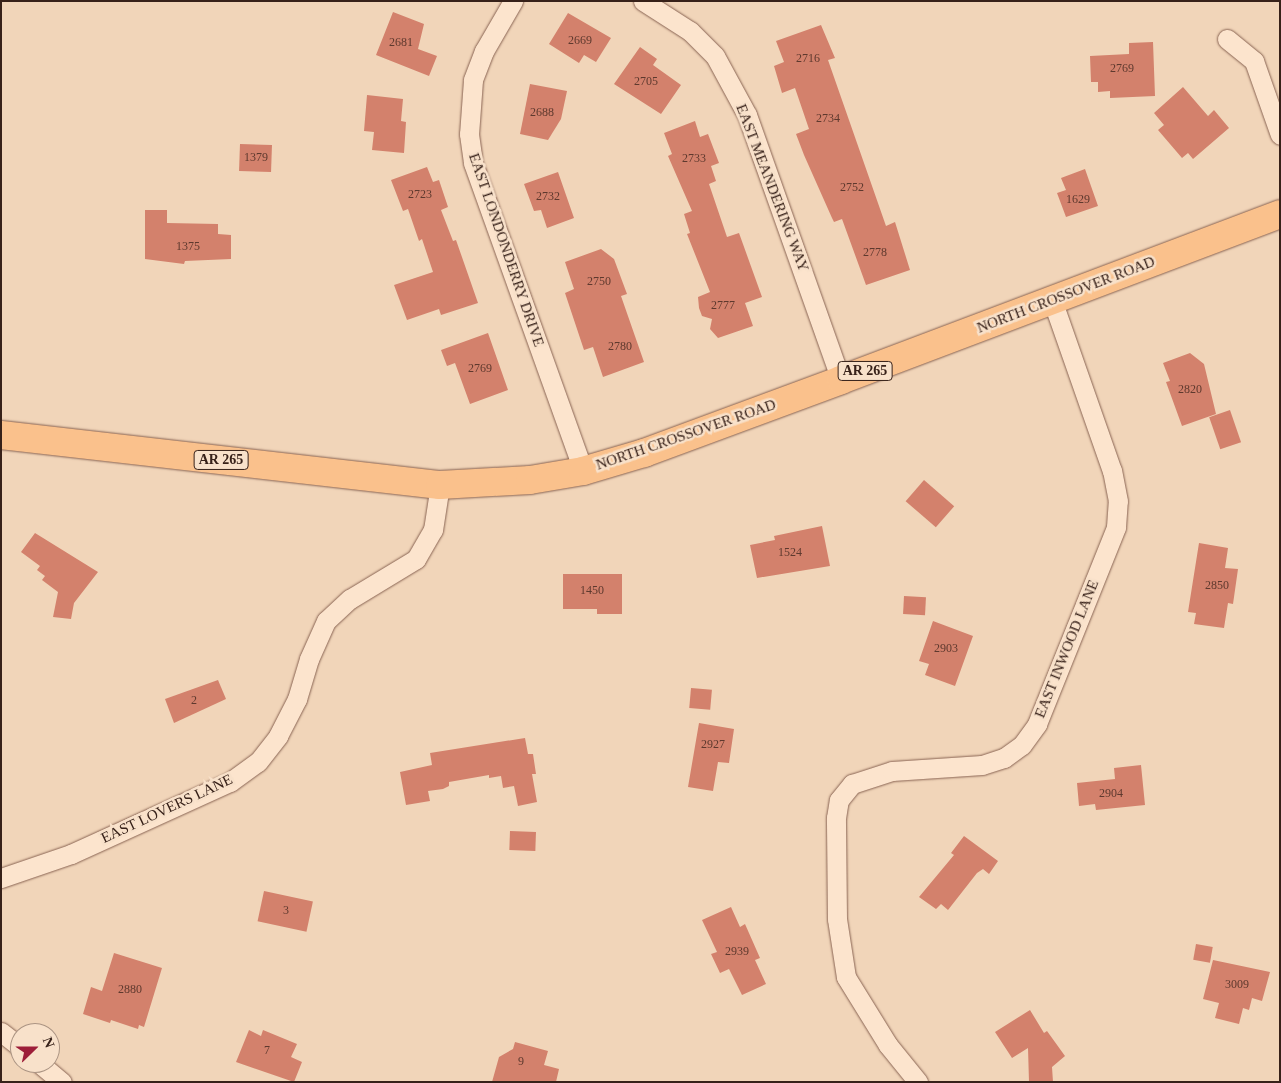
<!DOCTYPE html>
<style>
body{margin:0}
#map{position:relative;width:1281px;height:1083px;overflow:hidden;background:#f1d5b9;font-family:"Times New Roman",serif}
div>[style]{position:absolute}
.building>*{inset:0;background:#d3816c;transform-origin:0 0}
.roads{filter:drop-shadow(0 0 1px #896453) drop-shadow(0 0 1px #896453)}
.street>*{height:19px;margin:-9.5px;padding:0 9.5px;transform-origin:9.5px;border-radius:9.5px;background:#fce4cd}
.primary>*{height:28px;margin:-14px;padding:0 14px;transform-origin:14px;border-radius:14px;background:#fac18c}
span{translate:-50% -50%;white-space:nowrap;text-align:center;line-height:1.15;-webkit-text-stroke:5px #f8e1ca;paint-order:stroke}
.number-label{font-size:12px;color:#5e392e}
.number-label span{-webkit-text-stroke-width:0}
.shield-label span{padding:1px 4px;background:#f8e1ca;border:1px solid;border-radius:4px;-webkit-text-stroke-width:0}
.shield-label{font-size:14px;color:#372119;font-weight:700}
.street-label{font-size:15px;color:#372119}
.frame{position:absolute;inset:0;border:2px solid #372119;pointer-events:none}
.north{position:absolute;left:10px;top:1023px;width:50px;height:50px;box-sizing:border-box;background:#f8e1ca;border:1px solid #ab9483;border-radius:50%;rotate:68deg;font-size:14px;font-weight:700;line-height:20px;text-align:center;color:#372119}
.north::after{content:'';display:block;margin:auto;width:18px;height:22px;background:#9d1e39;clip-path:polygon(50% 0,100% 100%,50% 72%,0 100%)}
</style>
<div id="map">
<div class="building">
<div style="clip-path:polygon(393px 12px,424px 24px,418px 49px,437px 56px,429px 76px,376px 55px)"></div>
<div style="clip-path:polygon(568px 13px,611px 38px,596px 62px,584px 55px,579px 63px,549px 44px)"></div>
<div style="clip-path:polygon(821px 25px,835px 58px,828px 60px,886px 226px,895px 222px,910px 270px,866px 285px,842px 219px,834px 222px,832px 218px,804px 155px,796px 134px,809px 129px,795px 88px,782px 93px,774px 66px,784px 62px,776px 41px)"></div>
<div style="clip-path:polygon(1153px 42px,1155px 96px,1110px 98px,1110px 91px,1098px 92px,1098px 82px,1091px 82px,1090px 56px,1129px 54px,1129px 43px)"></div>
<div style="clip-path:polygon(640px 47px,657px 59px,653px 65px,681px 85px,661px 114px,614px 84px)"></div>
<div style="clip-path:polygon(530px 84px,567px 91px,561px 119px,548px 140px,520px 134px)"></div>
<div style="clip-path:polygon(1183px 87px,1208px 116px,1214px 110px,1229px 128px,1193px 159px,1188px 153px,1182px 158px,1158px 130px,1164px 125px,1154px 113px)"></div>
<div style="clip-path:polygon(367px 95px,403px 99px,401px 121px,406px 122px,404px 153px,372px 150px,374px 132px,364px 131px)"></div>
<div style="clip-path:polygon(695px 121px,700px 137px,708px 134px,719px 163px,711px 166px,716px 181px,709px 184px,727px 237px,739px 233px,762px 297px,745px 303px,753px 326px,718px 338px,710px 329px,712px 319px,702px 316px,699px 308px,698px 297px,710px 292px,687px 234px,690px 233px,684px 214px,692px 211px,668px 156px,672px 154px,664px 133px)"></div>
<div style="left:240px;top:144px;width:32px;height:27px;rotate:2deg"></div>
<div style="clip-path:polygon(427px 167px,433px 182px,439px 180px,448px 207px,441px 210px,453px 241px,456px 240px,478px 303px,441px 315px,439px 309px,407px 320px,394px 285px,433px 272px,422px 239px,419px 241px,408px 209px,403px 211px,391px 180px)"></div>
<div style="clip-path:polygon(1085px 169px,1098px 206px,1066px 217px,1057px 193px,1066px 190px,1061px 178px)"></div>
<div style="clip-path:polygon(558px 172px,574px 218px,547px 228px,541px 210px,534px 211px,524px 184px)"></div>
<div style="clip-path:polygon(145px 210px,167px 210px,167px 223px,218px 224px,218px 234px,231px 235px,231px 259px,185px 261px,184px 264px,145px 259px)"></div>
<div style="clip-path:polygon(601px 249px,614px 259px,627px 294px,621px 296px,644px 362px,603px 377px,593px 347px,584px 350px,565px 293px,574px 289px,565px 262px)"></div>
<div style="clip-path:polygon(488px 333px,508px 390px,470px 404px,455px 363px,447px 366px,441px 350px)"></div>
<div style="clip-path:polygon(1190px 353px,1204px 364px,1216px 414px,1182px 426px,1166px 382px,1170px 381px,1163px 363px)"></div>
<div style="left:1230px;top:410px;width:34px;height:22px;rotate:71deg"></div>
<div style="left:924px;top:480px;width:40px;height:28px;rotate:41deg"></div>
<div style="clip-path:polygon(822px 526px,830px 566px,757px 578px,750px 545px,775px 540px,774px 536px)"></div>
<div style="clip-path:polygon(35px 533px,98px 572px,74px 603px,71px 619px,53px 617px,58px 592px,42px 580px,45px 576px,37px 570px,40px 566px,21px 552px)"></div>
<div style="clip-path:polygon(1199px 543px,1228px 548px,1225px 568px,1238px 569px,1233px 604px,1228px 603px,1224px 628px,1194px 624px,1196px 613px,1188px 612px)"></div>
<div style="clip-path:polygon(563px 574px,622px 574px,622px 614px,597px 614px,597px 609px,563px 609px)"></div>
<div style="left:904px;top:596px;width:22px;height:18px;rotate:3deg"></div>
<div style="clip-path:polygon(933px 621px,973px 636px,955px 686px,925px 675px,929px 664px,919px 661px)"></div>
<div style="clip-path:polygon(218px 680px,226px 699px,174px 723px,165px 699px)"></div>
<div style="left:691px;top:688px;width:21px;height:20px;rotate:5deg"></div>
<div style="clip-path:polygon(699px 723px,734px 729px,729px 763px,718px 762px,713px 791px,688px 787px)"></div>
<div style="clip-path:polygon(525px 738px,528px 754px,533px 754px,536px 774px,532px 774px,537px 802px,518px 806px,514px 786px,503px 788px,501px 776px,489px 778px,489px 775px,449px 782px,449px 786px,443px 789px,428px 791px,430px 801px,406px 805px,400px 772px,432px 765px,430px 753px)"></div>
<div style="clip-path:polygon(1141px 765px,1145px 805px,1096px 810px,1095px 804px,1079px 806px,1077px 783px,1115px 779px,1114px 768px)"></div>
<div style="left:510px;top:831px;width:26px;height:19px;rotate:2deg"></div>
<div style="clip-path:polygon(964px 836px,998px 861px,989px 874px,983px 869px,977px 873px,948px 910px,941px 904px,936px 909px,919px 897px,954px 855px,951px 853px)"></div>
<div style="left:264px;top:891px;width:50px;height:31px;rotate:12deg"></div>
<div style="clip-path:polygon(731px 907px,740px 927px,745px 924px,760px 958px,755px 960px,766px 984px,742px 995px,729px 969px,720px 973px,711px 954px,717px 952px,702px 920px)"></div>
<div style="left:1196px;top:944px;width:17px;height:16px;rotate:10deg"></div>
<div style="clip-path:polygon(114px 953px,162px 968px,144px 1027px,139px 1025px,138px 1029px,111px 1020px,110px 1023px,83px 1014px,91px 987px,102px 991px)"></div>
<div style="clip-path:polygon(1213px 960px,1270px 972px,1262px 1001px,1252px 998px,1249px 1010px,1243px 1008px,1239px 1024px,1215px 1018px,1219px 1003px,1203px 999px)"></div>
<div style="clip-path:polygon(1030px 1010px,1044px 1033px,1047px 1031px,1065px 1056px,1052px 1067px,1053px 1082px,1029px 1082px,1028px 1048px,1012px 1058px,995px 1032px)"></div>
<div style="clip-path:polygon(249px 1030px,261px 1036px,263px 1030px,297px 1044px,291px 1057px,302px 1062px,294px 1082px,236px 1062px)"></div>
<div style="clip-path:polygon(515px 1042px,548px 1051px,544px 1065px,559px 1069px,556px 1082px,492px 1082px,499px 1057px,513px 1049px)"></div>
</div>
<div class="roads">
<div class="street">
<div style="left:513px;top:1px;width:58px;rotate:120.1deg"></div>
<div style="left:484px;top:51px;width:31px;rotate:111deg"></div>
<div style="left:473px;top:80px;width:54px;rotate:94.2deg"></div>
<div style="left:469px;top:134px;width:29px;rotate:82deg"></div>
<div style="left:473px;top:163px;width:327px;rotate:70.3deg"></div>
<div style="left:643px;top:1px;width:56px;rotate:32.6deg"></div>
<div style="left:690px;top:31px;width:35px;rotate:45deg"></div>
<div style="left:715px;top:56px;width:67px;rotate:61.5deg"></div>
<div style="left:747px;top:115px;width:281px;rotate:70.5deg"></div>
<div style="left:1227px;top:39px;width:35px;rotate:39deg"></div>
<div style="left:1254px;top:61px;width:78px;rotate:70.6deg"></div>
<div style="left:1px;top:878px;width:74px;rotate:-18.9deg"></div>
<div style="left:71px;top:854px;width:175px;rotate:-24.4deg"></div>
<div style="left:230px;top:782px;width:34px;rotate:-36deg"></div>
<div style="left:258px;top:762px;width:33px;rotate:-52deg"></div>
<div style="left:278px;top:736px;width:42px;rotate:-62.8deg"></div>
<div style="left:297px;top:699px;width:42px;rotate:-73.3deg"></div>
<div style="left:309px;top:659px;width:42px;rotate:-65.9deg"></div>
<div style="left:326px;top:621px;width:33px;rotate:-43deg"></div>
<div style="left:350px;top:599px;width:77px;rotate:-31.2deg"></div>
<div style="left:416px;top:559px;width:34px;rotate:-60deg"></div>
<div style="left:433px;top:530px;width:46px;rotate:-81.2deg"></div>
<div style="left:1px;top:1032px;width:24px;rotate:38deg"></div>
<div style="left:39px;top:1063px;width:30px;rotate:40deg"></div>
<div style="left:918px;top:1082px;width:48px;rotate:-129deg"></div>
<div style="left:888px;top:1045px;width:80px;rotate:-121.7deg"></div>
<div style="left:846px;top:977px;width:59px;rotate:-98.8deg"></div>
<div style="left:837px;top:919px;width:101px;rotate:-90.6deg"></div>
<div style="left:836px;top:818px;width:18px;rotate:-81deg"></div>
<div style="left:839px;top:800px;width:21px;rotate:-51deg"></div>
<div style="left:852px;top:784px;width:42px;rotate:-18deg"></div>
<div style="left:892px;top:771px;width:90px;rotate:-3.8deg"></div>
<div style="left:982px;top:765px;width:23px;rotate:-18deg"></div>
<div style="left:1004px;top:758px;width:22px;rotate:-36deg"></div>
<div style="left:1022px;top:745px;width:26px;rotate:-54deg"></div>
<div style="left:1037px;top:724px;width:212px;rotate:-68.1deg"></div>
<div style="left:1116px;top:527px;width:26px;rotate:-86deg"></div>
<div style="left:1118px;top:501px;width:31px;rotate:-101deg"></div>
<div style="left:1112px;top:471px;width:181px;rotate:-109.3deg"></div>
</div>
<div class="primary">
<div style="left:1px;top:435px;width:442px;rotate:6.5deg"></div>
<div style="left:440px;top:485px;width:90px;rotate:-3.2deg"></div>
<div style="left:530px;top:480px;width:54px;rotate:-9.6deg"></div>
<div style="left:583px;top:471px;width:64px;rotate:-16.4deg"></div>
<div style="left:644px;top:453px;width:210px;rotate:-20.3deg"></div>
<div style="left:841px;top:380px;width:469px;rotate:-20.7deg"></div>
</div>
</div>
<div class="number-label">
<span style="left:580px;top:41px">2669</span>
<span style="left:401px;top:43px">2681</span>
<span style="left:808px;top:59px">2716</span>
<span style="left:1122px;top:69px">2769</span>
<span style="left:646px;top:82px">2705</span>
<span style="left:542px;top:113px">2688</span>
<span style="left:828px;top:119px">2734</span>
<span style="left:256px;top:158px">1379</span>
<span style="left:694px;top:159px">2733</span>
<span style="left:852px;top:188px">2752</span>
<span style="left:420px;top:195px">2723</span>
<span style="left:548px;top:197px">2732</span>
<span style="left:1078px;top:200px">1629</span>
<span style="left:188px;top:247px">1375</span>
<span style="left:875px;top:253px">2778</span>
<span style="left:599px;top:282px">2750</span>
<span style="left:723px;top:306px">2777</span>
<span style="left:620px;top:347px">2780</span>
<span style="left:480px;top:369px">2769</span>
<span style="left:1190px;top:390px">2820</span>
<span style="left:790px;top:553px">1524</span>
<span style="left:1217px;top:586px">2850</span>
<span style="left:592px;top:591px">1450</span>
<span style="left:946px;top:649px">2903</span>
<span style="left:194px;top:701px">2</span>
<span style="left:713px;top:745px">2927</span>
<span style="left:1111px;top:794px">2904</span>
<span style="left:286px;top:911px">3</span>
<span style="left:737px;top:952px">2939</span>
<span style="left:1237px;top:985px">3009</span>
<span style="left:130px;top:990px">2880</span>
<span style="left:267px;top:1051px">7</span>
<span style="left:521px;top:1062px">9</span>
</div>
<div class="shield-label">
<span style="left:865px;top:371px">AR 265</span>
<span style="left:221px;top:460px">AR 265</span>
</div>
<div class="street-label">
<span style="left:772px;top:188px;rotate:69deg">EAST MEANDERING WAY</span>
<span style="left:506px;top:250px;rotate:71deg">EAST LONDONDERRY DRIVE</span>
<span style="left:1066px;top:295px;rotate:-21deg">NORTH CROSSOVER ROAD</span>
<span style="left:686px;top:435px;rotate:-19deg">NORTH CROSSOVER ROAD</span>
<span style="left:1067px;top:649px;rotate:-68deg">EAST INWOOD LANE</span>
<span style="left:167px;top:809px;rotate:-25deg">EAST LOVERS LANE</span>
</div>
<div class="frame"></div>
<div class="north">N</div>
</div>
